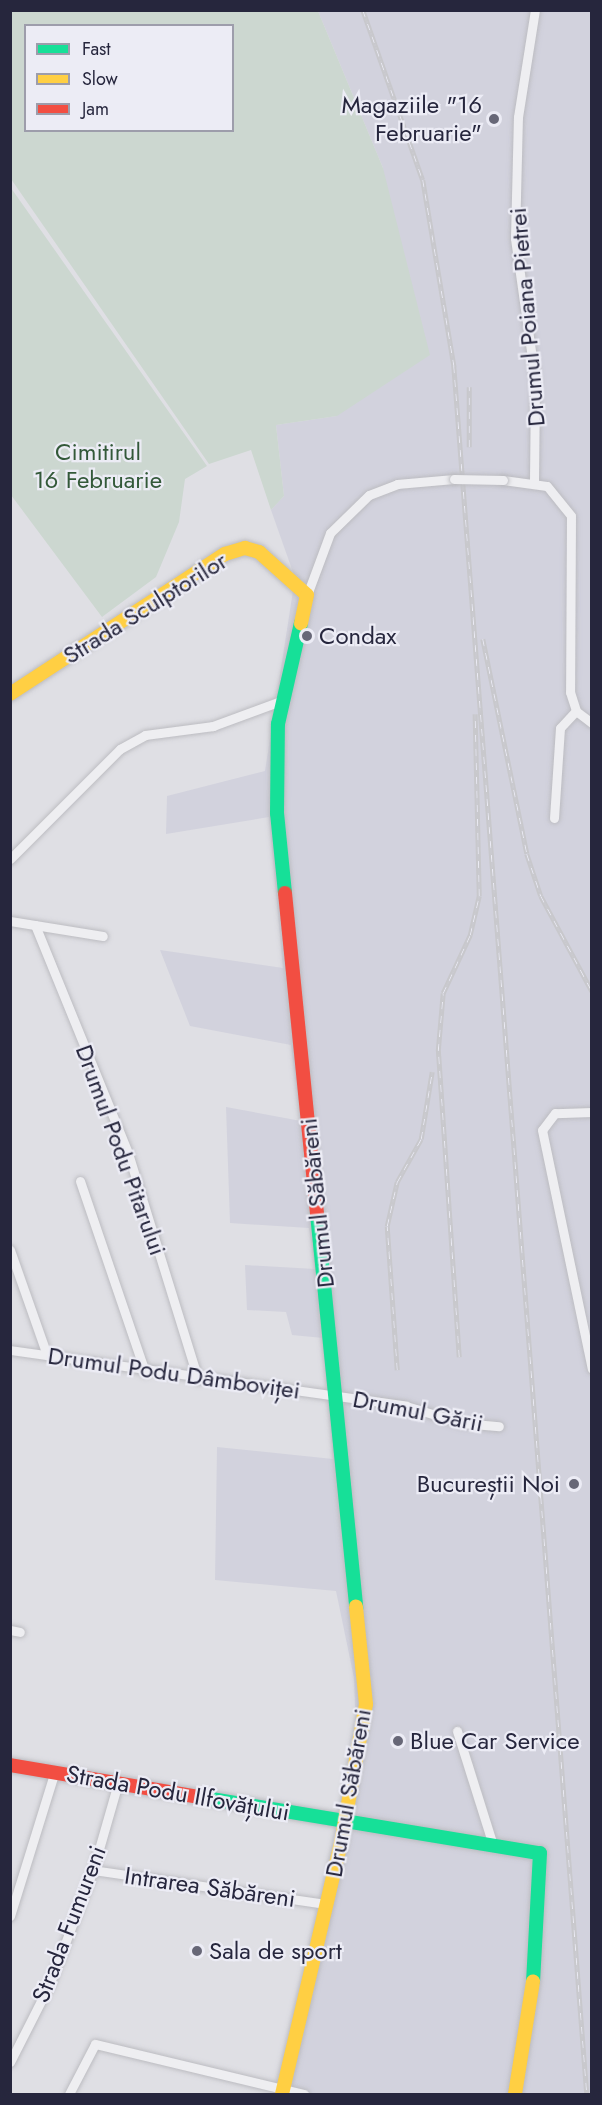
<!DOCTYPE html>
<meta charset="utf-8">
<style>
body{margin:0}
#map{position:relative;width:602px;height:2105px;overflow:hidden;background:#dfdfe4;font-family:Jost,sans-serif}
div>[style]{position:absolute}
.built>*{inset:0;background:#d2d2dd}
.green>*{inset:0;background:#ccd7d0}
.roads{filter:drop-shadow(0 0 2px #bcbcc1) drop-shadow(0 0 2px #bcbcc1)}
.street>*{height:9px;margin:-4.5px;padding:0 4.5px;transform-origin:4.5px;border-radius:4.5px;background:#eeeef1}
.fast>*{height:14px;margin:-7px;padding:0 7px;transform-origin:7px;border-radius:7px;background:#16e098}
.slow>*{height:14px;margin:-7px;padding:0 7px;transform-origin:7px;border-radius:7px;background:#ffcf43}
.jam>*{height:14px;margin:-7px;padding:0 7px;transform-origin:7px;border-radius:7px;background:#f24e42}
.rail>*{height:4.5px;margin-top:-2.25px;transform-origin:0;background:repeating-linear-gradient(90deg,#ececf5 0 7px,#c8c8cc 0 14px);box-sizing:border-box;border-block:2px solid #c8c8cc}
.bridges{filter:drop-shadow(0 0 2px #bcbcc1) drop-shadow(0 0 2px #bcbcc1)}
.street-bridge>*{height:9px;margin:-4.5px;padding:0 4.5px;transform-origin:4.5px;border-radius:4.5px;background:#eeeef1}
.dots>*{width:16px;height:16px;translate:-50% -50%;box-sizing:border-box;border:3px solid #ececf5;border-radius:50%}
span{translate:-50% -50%;white-space:nowrap;text-align:center;line-height:1.15;-webkit-text-stroke:4.5px #ececf5;paint-order:stroke}
.poi-label{font-size:24px;color:#26263d}
.right{translate:-100% -50%;text-align:right}
.left{translate:0 -50%;text-align:left}
.street-label{font-size:24px;color:#26263d}
.park-label{font-size:24px;color:#335939}
.frame{position:absolute;inset:0;border:12px solid #26263d;pointer-events:none}
.legend{position:absolute;left:24px;top:24px;width:210px;height:108px;box-sizing:border-box;background:#ececf5;border:2px solid #9d9dab;margin:0;padding:8px 10px;list-style:none;font-size:18px;color:#26263d}
.legend li{display:flex;align-items:center;gap:12px;height:30px}
.legend b{width:30px;border:2px solid #9d9dab}
</style>
<div id="map">
<div class="built">
<div style="clip-path:polygon(318px 11px,591px 11px,591px 2094px,278px 2094px,342px 1818px,356px 1732px,354px 1678px,336px 1591px,215px 1580px,217px 1447px,333px 1459px,323px 1338px,292px 1335px,286px 1312px,247px 1310px,245px 1265px,315px 1269px,309px 1228px,230px 1223px,226px 1107px,301px 1121px,291px 1045px,190px 1026px,160px 950px,283px 968px,269px 817px,166px 834px,167px 796px,265px 771px,295px 578px,271px 510px,284px 496px,276px 425px,337px 416px,383px 168px)"></div>
</div>
<div class="green">
<div style="clip-path:polygon(evenodd,10px 11px,318px 11px,383px 168px,430px 355px,337px 416px,276px 425px,284px 496px,271px 510px,251px 450px,209px 464px,11px 179px,10px 11px,26px 26px,232px 26px,232px 130px,26px 130px,26px 26px)"></div>
<div style="clip-path:polygon(11px 188px,207px 466px,185px 479px,179px 522px,156px 577px,102px 617px,11px 495px)"></div>
</div>
<div class="roads">
<div class="street">
<div style="left:503px;top:480px;width:44px;rotate:7.8deg"></div>
<div style="left:547px;top:486px;width:38px;rotate:51deg"></div>
<div style="left:571px;top:516px;width:176px;rotate:90.3deg"></div>
<div style="left:570px;top:692px;width:20px;rotate:72deg"></div>
<div style="left:576px;top:711px;width:20px;rotate:37deg"></div>
<div style="left:534px;top:481px;width:102px;rotate:-89.4deg"></div>
<div style="left:535px;top:379px;width:142px;rotate:-98.1deg"></div>
<div style="left:515px;top:238px;width:121px;rotate:-88.6deg"></div>
<div style="left:518px;top:117px;width:108px;rotate:-81deg"></div>
<div style="left:307px;top:595px;width:66px;rotate:-69.6deg"></div>
<div style="left:330px;top:533px;width:54px;rotate:-44.3deg"></div>
<div style="left:369px;top:495px;width:30px;rotate:-21deg"></div>
<div style="left:397px;top:484px;width:57px;rotate:-5deg"></div>
<div style="left:554px;top:818px;width:90px;rotate:-86.2deg"></div>
<div style="left:560px;top:728px;width:23px;rotate:-47deg"></div>
<div style="left:10px;top:859px;width:156px;rotate:-45deg"></div>
<div style="left:120px;top:749px;width:29px;rotate:-29deg"></div>
<div style="left:145px;top:735px;width:69px;rotate:-7.5deg"></div>
<div style="left:213px;top:726px;width:72px;rotate:-20.2deg"></div>
<div style="left:10px;top:921px;width:94px;rotate:9.2deg"></div>
<div style="left:35px;top:925px;width:246px;rotate:67.8deg"></div>
<div style="left:128px;top:1153px;width:237px;rotate:72.8deg"></div>
<div style="left:592px;top:1112px;width:37px;rotate:178deg"></div>
<div style="left:555px;top:1113px;width:21px;rotate:127deg"></div>
<div style="left:542px;top:1130px;width:244px;rotate:78.2deg"></div>
<div style="left:80px;top:1181px;width:202px;rotate:71.2deg"></div>
<div style="left:10px;top:1250px;width:111px;rotate:70.6deg"></div>
<div style="left:10px;top:1350px;width:400px;rotate:8deg"></div>
<div style="left:406px;top:1406px;width:59px;rotate:16.9deg"></div>
<div style="left:462px;top:1423px;width:37px;rotate:5deg"></div>
<div style="left:10px;top:1630px;width:10px;rotate:11deg"></div>
<div style="left:457px;top:1731px;width:120px;rotate:72.5deg"></div>
<div style="left:93px;top:1870px;width:236px;rotate:8.3deg"></div>
<div style="left:10px;top:1916px;width:152px;rotate:-72.8deg"></div>
<div style="left:10px;top:2062px;width:89px;rotate:-63.1deg"></div>
<div style="left:50px;top:1983px;width:121px;rotate:-69.2deg"></div>
<div style="left:93px;top:1870px;width:91px;rotate:-74deg"></div>
<div style="left:69px;top:2094px;width:56px;rotate:-62.5deg"></div>
<div style="left:95px;top:2044px;width:215px;rotate:13.5deg"></div>
</div>
<div class="fast">
<div style="left:285px;top:893px;width:80px;rotate:-95.7deg"></div>
<div style="left:277px;top:813px;width:89px;rotate:-89.4deg"></div>
<div style="left:278px;top:724px;width:104px;rotate:-77.2deg"></div>
<div style="left:317px;top:1214px;width:395px;rotate:84.3deg"></div>
<div style="left:206px;top:1798px;width:338px;rotate:9.4deg"></div>
<div style="left:540px;top:1853px;width:128px;rotate:93.1deg"></div>
</div>
<div class="slow">
<div style="left:10px;top:694px;width:257px;rotate:-33.1deg"></div>
<div style="left:225px;top:554px;width:21px;rotate:-17deg"></div>
<div style="left:245px;top:548px;width:15px;rotate:16deg"></div>
<div style="left:259px;top:552px;width:64px;rotate:41.9deg"></div>
<div style="left:307px;top:595px;width:29px;rotate:102deg"></div>
<div style="left:282px;top:2094px;width:258px;rotate:-76.8deg"></div>
<div style="left:341px;top:1843px;width:141px;rotate:-79.8deg"></div>
<div style="left:366px;top:1704px;width:98px;rotate:-95.9deg"></div>
<div style="left:515px;top:2094px;width:114px;rotate:-80.9deg"></div>
</div>
<div class="jam">
<div style="left:285px;top:893px;width:323px;rotate:84.3deg"></div>
<div style="left:10px;top:1765px;width:199px;rotate:9.6deg"></div>
</div>
</div>
<div class="rail">
<div style="left:363px;top:10px;width:180px;rotate:70.6deg"></div>
<div style="left:423px;top:180px;width:189px;rotate:80.5deg"></div>
<div style="left:454px;top:366px;width:1733px;rotate:85.6deg"></div>
<div style="left:469px;top:447px;width:60px;rotate:-90deg"></div>
<div style="left:483px;top:639px;width:219px;rotate:78.4deg"></div>
<div style="left:527px;top:854px;width:44px;rotate:71.6deg"></div>
<div style="left:541px;top:896px;width:108px;rotate:61.8deg"></div>
<div style="left:459px;top:1357px;width:307px;rotate:-93.9deg"></div>
<div style="left:438px;top:1051px;width:58px;rotate:-85.1deg"></div>
<div style="left:443px;top:993px;width:64px;rotate:-65deg"></div>
<div style="left:470px;top:935px;width:40px;rotate:-77deg"></div>
<div style="left:479px;top:896px;width:182px;rotate:-91.3deg"></div>
<div style="left:397px;top:1370px;width:144px;rotate:-94deg"></div>
<div style="left:387px;top:1226px;width:45px;rotate:-77.2deg"></div>
<div style="left:397px;top:1182px;width:49px;rotate:-60.8deg"></div>
<div style="left:421px;top:1139px;width:68px;rotate:-80.7deg"></div>
</div>
<div class="bridges">
<div class="street-bridge">
<div style="left:454px;top:479px;width:49px;rotate:1.2deg"></div>
</div>
</div>
<div class="dots">
<div style="left:494px;top:119px;background:#676777"></div>
<div style="left:307px;top:636px;background:#676777"></div>
<div style="left:574px;top:1484px;background:#676777"></div>
<div style="left:398px;top:1741px;background:#676777"></div>
<div style="left:197px;top:1951px;background:#676777"></div>
</div>
<div class="poi-label">
<span class="right" style="left:482px;top:119px">Magaziile "16<br>Februarie"</span>
<span class="left" style="left:319px;top:636px">Condax</span>
<span class="right" style="left:560px;top:1484px">Bucureștii Noi</span>
<span class="left" style="left:410px;top:1741px">Blue Car Service</span>
<span class="left" style="left:209px;top:1951px">Sala de sport</span>
</div>
<div class="street-label">
<span style="left:527px;top:317px;rotate:-95deg">Drumul Poiana Pietrei</span>
<span style="left:145px;top:608px;rotate:-32deg">Strada Sculptorilor</span>
<span style="left:121px;top:1150px;rotate:70deg">Drumul Podu Pitarului</span>
<span style="left:317px;top:1203px;rotate:-96deg">Drumul Săbăreni</span>
<span style="left:174px;top:1373px;rotate:8deg">Drumul Podu Dâmboviței</span>
<span style="left:418px;top:1411px;rotate:11deg">Drumul Gării</span>
<span style="left:178px;top:1793px;rotate:10deg">Strada Podu Ilfovățului</span>
<span style="left:348px;top:1793px;rotate:-80deg">Drumul Săbăreni</span>
<span style="left:210px;top:1887px;rotate:8deg">Intrarea Săbăreni</span>
<span style="left:69px;top:1924px;rotate:-69deg">Strada Fumureni</span>
</div>
<div class="park-label">
<span style="left:98px;top:466px">Cimitirul<br>16 Februarie</span>
</div>
<div class="frame"></div>
<ul class="legend">
<li><b style="height:8px;background:#16e098"></b>Fast</li>
<li><b style="height:8px;background:#ffcf43"></b>Slow</li>
<li><b style="height:8px;background:#f24e42"></b>Jam</li>
</ul>
</div>
